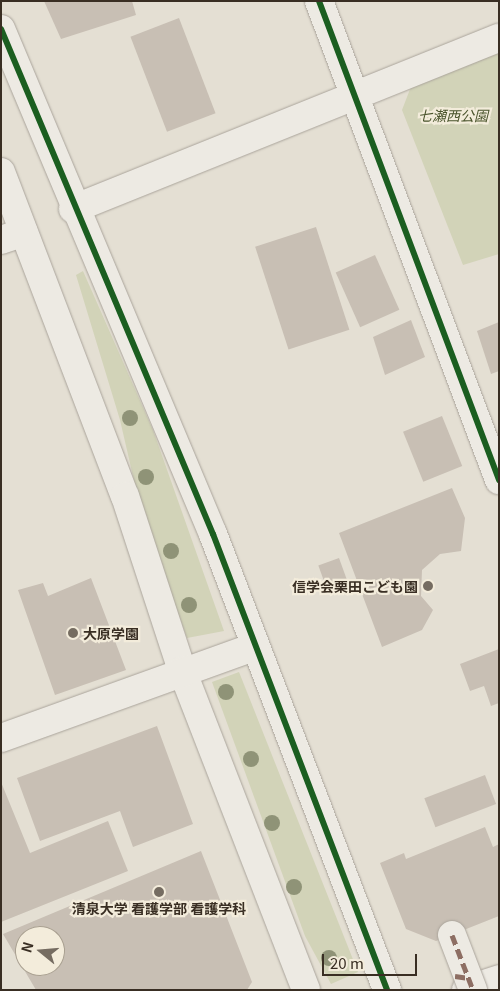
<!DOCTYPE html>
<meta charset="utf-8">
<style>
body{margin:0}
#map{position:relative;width:500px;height:991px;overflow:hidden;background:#e4dfd3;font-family:Georgia,"Noto Sans JP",serif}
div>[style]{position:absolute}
.green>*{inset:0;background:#d2d3b8}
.building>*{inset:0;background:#c8bfb4;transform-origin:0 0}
.roads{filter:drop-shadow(0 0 1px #aaa49b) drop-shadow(0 0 1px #aaa49b)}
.minor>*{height:28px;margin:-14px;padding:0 14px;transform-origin:14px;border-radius:14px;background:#edeae3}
.bridges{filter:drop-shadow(0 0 1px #aaa49b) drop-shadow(0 0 1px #aaa49b)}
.minor-bridge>*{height:28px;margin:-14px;padding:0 14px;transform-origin:14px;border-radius:14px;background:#edeae3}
.quiet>*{height:5px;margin-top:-2.5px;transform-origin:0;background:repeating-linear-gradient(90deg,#8d6e63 0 10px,transparent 0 15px)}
.cycleway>*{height:6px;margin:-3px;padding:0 3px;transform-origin:3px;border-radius:3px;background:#1b5e20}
.trees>*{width:16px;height:16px;margin:-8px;border-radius:50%;background:#8f9377}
.dots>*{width:14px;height:14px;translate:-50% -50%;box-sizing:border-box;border:2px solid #f3ecdb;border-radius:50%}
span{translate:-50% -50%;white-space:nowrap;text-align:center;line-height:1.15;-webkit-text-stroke:4.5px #f3ecdb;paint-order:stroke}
.park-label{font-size:14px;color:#4a542c;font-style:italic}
.poi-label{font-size:14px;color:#392e23;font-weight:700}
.right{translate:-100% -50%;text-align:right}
.left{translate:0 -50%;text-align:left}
.frame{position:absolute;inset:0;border:2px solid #392e23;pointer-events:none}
.north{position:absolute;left:15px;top:926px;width:50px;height:50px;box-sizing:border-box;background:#f3ecdb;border:1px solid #a9a091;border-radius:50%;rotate:287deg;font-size:14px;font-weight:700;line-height:20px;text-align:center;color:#392e23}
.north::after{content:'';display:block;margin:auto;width:18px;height:22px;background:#756c61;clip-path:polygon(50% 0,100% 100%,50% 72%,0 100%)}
.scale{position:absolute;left:322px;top:954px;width:95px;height:22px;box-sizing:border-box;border:2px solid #392e23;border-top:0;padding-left:6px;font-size:15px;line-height:18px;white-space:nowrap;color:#392e23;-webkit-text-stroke:4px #f3ecdb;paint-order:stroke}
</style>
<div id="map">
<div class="green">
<div style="clip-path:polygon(499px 51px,499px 254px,463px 265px,402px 110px,412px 84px)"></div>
<div style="clip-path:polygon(83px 271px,153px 430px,224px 631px,187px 638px,142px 515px,120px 420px,76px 275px)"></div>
<div style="clip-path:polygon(239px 672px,358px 972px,331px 984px,305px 936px,212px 682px)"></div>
</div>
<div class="building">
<div style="clip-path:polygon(44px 1px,132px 1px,136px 15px,61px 39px)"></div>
<div style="left:179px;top:18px;width:102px;height:52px;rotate:69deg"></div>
<div style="left:316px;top:227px;width:108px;height:64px;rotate:72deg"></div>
<div style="left:375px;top:255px;width:60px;height:43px;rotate:66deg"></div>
<div style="clip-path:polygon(411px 320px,425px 357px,385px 375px,373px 337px)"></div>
<div style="clip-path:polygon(499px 322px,499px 371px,491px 374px,477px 331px)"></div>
<div style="left:442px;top:416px;width:54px;height:42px;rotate:68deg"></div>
<div style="clip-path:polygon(452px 488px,465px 518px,461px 551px,440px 554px,422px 570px,421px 596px,433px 610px,422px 630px,382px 647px,339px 533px)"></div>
<div style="left:339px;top:558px;width:30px;height:22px;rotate:70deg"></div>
<div style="clip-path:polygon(91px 578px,126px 670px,55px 695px,18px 590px,43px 583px,48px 596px)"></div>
<div style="clip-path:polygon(499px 649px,499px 703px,491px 706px,484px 686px,470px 691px,460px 664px)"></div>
<div style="clip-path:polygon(157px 726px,193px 824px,133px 847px,120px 811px,40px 841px,17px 778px)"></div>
<div style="left:485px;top:775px;width:31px;height:65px;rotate:69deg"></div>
<div style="clip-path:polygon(1px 782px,30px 853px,108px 821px,128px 871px,1px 922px)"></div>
<div style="clip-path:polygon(485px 827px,493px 847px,499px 844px,499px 916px,436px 941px,406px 929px,380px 863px,404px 853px,406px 859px)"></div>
<div style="clip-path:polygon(evenodd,201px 851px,252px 982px,247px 990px,36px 990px,3px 934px,201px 851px,25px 936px,55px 936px,55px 966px,25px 966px,25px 936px)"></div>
</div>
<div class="roads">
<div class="minor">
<div style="left:319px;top:1px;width:512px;rotate:69.4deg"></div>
<div style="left:1px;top:29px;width:548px;rotate:67.23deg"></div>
<div style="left:213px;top:534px;width:488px;rotate:69.1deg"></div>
<div style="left:1px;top:172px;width:347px;rotate:69.1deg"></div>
<div style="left:125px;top:496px;width:183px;rotate:71.9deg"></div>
<div style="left:182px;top:670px;width:343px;rotate:68.8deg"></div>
<div style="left:73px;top:209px;width:459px;rotate:-21.9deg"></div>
<div style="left:1px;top:240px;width:24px;rotate:-19deg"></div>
<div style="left:1px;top:738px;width:269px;rotate:-19.8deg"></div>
<div style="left:466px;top:990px;width:35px;rotate:-18deg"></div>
</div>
</div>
<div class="bridges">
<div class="minor-bridge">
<div style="left:452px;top:935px;width:59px;rotate:69.1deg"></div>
</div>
</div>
<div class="quiet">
<div style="left:452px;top:935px;width:59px;rotate:69.1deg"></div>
<div style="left:455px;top:976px;width:14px;rotate:8deg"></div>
</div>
<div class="cycleway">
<div style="left:319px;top:1px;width:512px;rotate:69.4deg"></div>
<div style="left:1px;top:29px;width:548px;rotate:67.23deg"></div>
<div style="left:213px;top:534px;width:488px;rotate:69.1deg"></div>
</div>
<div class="trees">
<div style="left:130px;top:418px"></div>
<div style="left:146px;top:477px"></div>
<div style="left:171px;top:551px"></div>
<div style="left:189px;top:605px"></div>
<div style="left:226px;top:692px"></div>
<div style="left:251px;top:759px"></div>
<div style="left:272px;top:823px"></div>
<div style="left:294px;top:887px"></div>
<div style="left:329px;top:958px"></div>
</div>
<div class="dots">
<div style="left:428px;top:586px;background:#756c61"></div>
<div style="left:73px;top:633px;background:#756c61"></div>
<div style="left:159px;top:892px;background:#756c61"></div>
</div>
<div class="park-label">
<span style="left:453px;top:115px">七瀬西公園</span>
</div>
<div class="poi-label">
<span class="right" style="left:418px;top:586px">信学会栗田こども園</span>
<span class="left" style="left:83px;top:633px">大原学園</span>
<span style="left:159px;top:908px">清泉大学 看護学部 看護学科</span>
</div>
<div class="frame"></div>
<div class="north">N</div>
<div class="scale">20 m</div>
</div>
